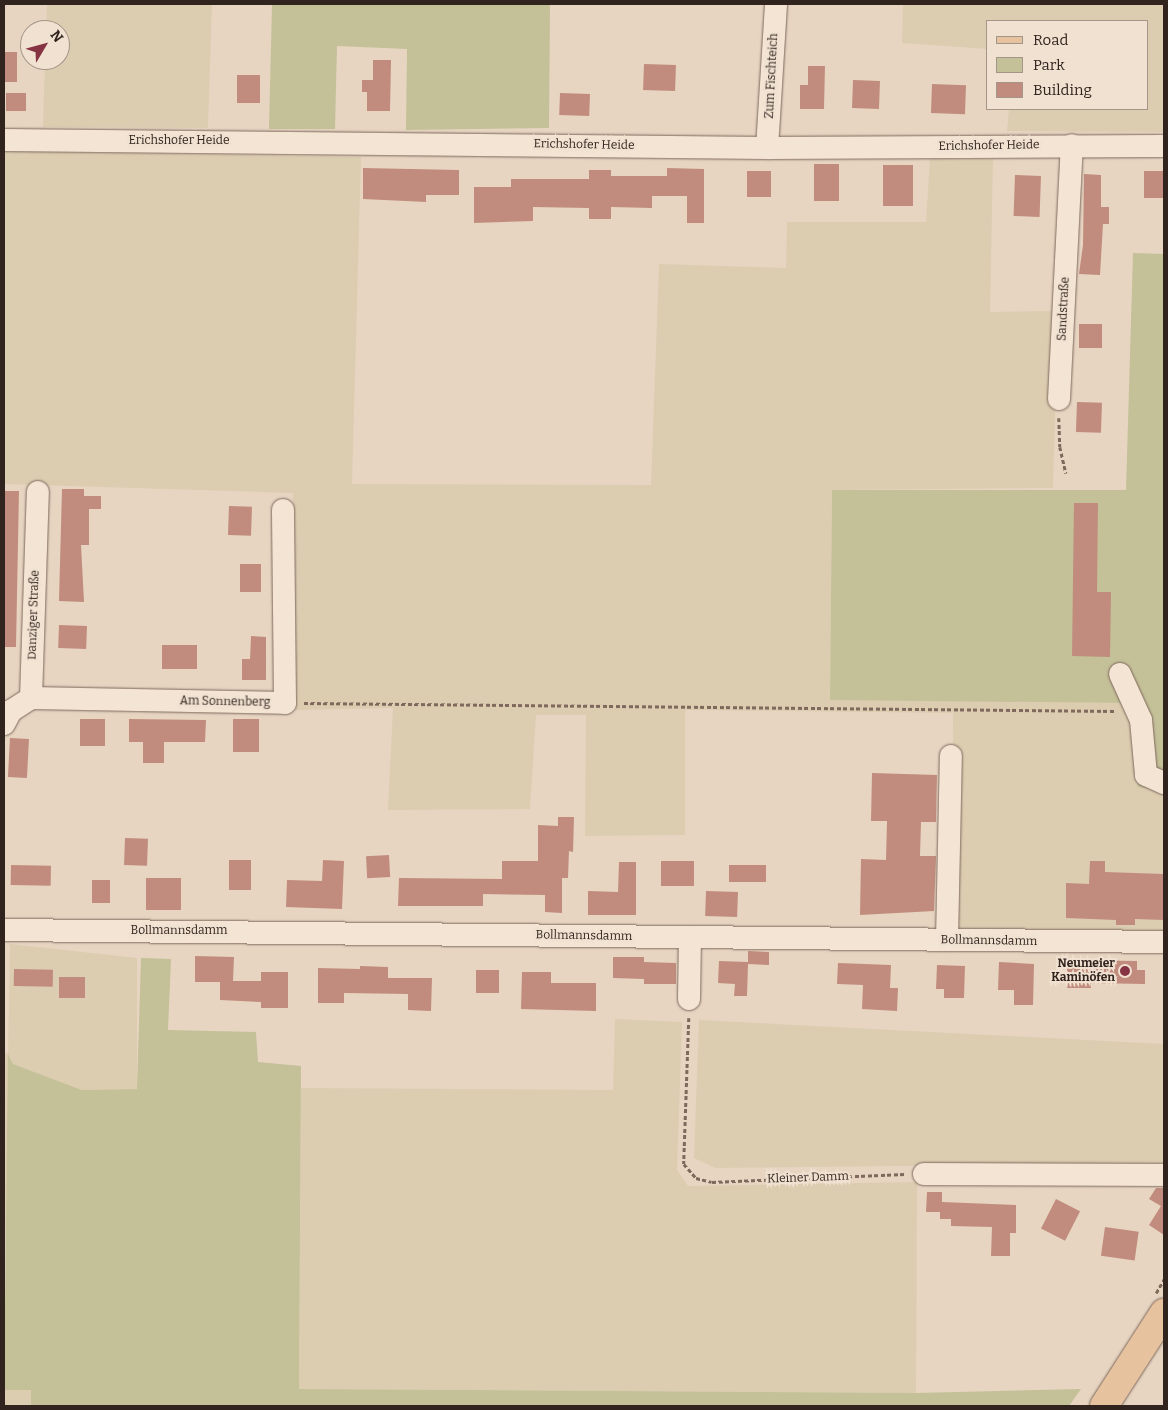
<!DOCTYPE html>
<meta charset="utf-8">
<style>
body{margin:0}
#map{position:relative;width:1168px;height:1410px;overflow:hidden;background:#e7d5c2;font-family:Bitter,serif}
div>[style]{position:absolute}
.farmland>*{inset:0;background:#dccdb1;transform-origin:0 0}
.green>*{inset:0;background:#c4c098}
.building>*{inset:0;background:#c18c7d;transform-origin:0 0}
.path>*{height:2.5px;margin-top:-1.25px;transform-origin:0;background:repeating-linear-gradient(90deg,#7f685c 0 4px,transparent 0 6.5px)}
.roads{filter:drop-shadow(0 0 1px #7f685c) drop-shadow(0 0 1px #7f685c)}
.minor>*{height:22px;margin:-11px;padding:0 11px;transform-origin:11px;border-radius:11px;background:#f3e4d4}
.major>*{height:28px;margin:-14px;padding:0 14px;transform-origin:14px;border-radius:14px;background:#e6c29e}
.dots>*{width:14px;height:14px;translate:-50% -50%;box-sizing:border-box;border:2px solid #f0e1d1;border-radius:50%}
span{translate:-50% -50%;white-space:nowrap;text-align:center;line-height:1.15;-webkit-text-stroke:4px #f0e1d1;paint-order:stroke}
.street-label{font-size:12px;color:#31231e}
.poi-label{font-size:12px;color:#31231e;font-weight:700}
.right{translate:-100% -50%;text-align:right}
.frame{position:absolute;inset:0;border:5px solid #31231e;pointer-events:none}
.legend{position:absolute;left:986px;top:20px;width:162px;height:90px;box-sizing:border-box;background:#f0e1d1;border:1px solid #a49589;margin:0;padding:6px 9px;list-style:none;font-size:15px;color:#31231e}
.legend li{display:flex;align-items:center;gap:10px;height:25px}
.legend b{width:25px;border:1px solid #a49589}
.north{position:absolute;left:20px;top:20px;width:50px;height:50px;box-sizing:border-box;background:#f0e1d1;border:1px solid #a49589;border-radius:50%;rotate:53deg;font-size:14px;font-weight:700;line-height:20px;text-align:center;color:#31231e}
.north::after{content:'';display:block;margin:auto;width:18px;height:22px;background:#863444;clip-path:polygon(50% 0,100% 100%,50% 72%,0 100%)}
</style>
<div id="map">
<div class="farmland">
<div style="clip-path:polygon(47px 4px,212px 4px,208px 128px,43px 127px,45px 60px,60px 60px,60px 30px,46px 30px)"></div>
<div style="clip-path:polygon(903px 4px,1164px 4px,1164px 132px,1007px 131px,1009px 109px,1147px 109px,1147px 21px,987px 21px,987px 49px,902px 43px)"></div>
<div style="clip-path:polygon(4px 151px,361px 157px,352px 484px,651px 485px,659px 264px,786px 268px,787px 222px,926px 222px,930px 159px,993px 159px,990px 312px,1058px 311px,1053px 488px,832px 490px,830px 699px,1129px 703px,1164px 790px,1164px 931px,952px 929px,953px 713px,685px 710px,685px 835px,585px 836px,586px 715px,536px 715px,530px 809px,388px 810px,393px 708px,296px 710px,293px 493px,4px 484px)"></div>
<div style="clip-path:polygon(10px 944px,137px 958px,137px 1089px,82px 1090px,13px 1064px,9px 1055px,4px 1341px,4px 1054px,8px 1053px)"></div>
<div style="clip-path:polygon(615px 1019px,682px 1022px,677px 1170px,688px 1186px,917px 1182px,916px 1393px,299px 1389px,301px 1088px,613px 1090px)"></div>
<div style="clip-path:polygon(699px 1020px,1164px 1044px,1164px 1163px,715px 1168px,694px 1158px)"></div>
<div style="left:4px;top:1390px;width:27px;height:16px"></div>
</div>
<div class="green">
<div style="clip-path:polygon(272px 4px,550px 4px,549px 128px,406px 130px,407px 49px,337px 46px,335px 129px,269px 129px)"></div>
<div style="clip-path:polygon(1133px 253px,1164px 254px,1164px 790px,1138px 787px,1128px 703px,830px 700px,832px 490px,1126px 490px)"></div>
<div style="clip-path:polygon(141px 958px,171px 959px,168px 1030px,256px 1032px,258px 1062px,301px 1066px,299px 1389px,916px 1393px,1081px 1389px,1069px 1406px,31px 1406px,31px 1390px,4px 1390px,8px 1054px,13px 1064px,82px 1090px,137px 1089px)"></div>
</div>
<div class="building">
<div style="left:4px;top:52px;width:13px;height:30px"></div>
<div style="clip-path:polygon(373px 60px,391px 60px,390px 111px,367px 111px,367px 92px,362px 92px,362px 80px,373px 80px)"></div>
<div style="left:644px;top:64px;width:32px;height:26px;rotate:2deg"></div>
<div style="clip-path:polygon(808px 66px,825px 66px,824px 109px,800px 109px,800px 85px,808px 85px)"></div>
<div style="left:237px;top:75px;width:23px;height:28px"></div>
<div style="left:853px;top:80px;width:27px;height:28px;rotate:2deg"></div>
<div style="left:932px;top:84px;width:34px;height:29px;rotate:2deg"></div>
<div style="left:6px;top:93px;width:20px;height:18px"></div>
<div style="left:560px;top:93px;width:30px;height:22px;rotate:2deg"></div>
<div style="left:814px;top:164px;width:25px;height:37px"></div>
<div style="left:883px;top:165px;width:30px;height:41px"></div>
<div style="clip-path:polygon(363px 168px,459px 170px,459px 195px,426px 195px,426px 202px,363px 199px)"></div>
<div style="clip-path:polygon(667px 168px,704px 169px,704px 223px,687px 223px,687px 196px,652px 196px,652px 208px,611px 207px,611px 219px,589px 219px,589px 208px,533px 207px,533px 221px,474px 223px,474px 187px,511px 187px,511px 179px,589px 179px,589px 170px,611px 170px,611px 176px,667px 176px)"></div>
<div style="left:747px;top:171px;width:24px;height:26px"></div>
<div style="left:1144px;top:171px;width:20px;height:27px"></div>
<div style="clip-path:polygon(1084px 174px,1101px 175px,1101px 207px,1109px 207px,1109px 224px,1103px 224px,1100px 275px,1079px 274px,1083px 245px)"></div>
<div style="left:1015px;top:175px;width:26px;height:41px;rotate:2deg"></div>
<div style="left:1079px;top:324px;width:23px;height:24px"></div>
<div style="left:1077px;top:402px;width:25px;height:30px;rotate:2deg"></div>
<div style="clip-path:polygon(62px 489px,84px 489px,84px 496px,101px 496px,101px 509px,89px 509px,89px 545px,81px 545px,84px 602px,59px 601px)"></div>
<div style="clip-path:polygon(4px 491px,19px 491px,16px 647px,4px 647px)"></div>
<div style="clip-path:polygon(1074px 503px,1098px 503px,1097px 592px,1111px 592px,1110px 657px,1072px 656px)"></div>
<div style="left:229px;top:506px;width:23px;height:29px;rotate:2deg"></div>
<div style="left:240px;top:564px;width:21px;height:28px"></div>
<div style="left:59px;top:625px;width:28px;height:23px;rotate:2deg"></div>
<div style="clip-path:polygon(251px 636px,266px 637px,266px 680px,242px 680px,242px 659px,250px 659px)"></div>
<div style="left:162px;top:645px;width:35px;height:24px"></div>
<div style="left:80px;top:719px;width:25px;height:27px"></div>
<div style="clip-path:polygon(129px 719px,206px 720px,205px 742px,164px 742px,164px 763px,143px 763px,143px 742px,129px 742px)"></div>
<div style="left:233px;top:719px;width:26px;height:33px"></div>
<div style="left:10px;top:738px;width:19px;height:39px;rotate:3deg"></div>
<div style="clip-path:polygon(872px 773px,937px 775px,936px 822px,921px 822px,920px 856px,936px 856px,934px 911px,860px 915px,861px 859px,886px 860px,887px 821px,871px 821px)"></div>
<div style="clip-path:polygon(558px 817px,574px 817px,573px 852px,569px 851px,568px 878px,562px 878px,562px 913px,545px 912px,545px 895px,483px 894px,483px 906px,398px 906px,399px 878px,502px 879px,502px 861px,538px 861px,538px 825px,558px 826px)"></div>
<div style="left:125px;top:838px;width:23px;height:27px;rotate:2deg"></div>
<div style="left:389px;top:855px;width:22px;height:23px;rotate:87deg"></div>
<div style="left:229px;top:860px;width:22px;height:30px"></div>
<div style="clip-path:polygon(323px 860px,344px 861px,342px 909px,286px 907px,287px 880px,322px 881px)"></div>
<div style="left:661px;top:861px;width:33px;height:25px"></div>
<div style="clip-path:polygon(1090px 861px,1105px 861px,1105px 872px,1164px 874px,1164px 920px,1135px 919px,1135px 925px,1116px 925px,1116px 920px,1066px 918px,1066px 883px,1089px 884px)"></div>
<div style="clip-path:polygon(619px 862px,636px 862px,636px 915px,588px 915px,588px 891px,618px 892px)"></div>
<div style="left:11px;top:865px;width:40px;height:20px;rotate:1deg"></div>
<div style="left:729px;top:865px;width:37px;height:17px"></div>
<div style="left:146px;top:878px;width:35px;height:32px"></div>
<div style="left:92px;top:880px;width:18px;height:23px"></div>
<div style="left:706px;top:891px;width:32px;height:25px;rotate:2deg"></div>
<div style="clip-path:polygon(748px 951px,769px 952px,769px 965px,748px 964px,747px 996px,734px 996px,735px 984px,718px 983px,719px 961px,748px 962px)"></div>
<div style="clip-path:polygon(195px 956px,234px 957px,233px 981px,261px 981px,261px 972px,288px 972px,288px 1008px,261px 1008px,261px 1002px,220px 1000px,220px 982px,195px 982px)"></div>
<div style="clip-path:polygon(613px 957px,644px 957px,644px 962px,676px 963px,676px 984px,644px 984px,644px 979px,613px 978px)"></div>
<div style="clip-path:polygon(1067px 960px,1137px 961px,1137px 970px,1145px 970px,1145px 984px,1091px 983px,1091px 988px,1067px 988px)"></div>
<div style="clip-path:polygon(999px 962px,1034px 964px,1033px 1005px,1014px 1005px,1014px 990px,998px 990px)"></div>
<div style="clip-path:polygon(838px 963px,891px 965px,890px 988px,898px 988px,897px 1011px,862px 1009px,863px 985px,837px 984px)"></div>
<div style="clip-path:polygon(937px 965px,965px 966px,964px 998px,944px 998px,944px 989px,936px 989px)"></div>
<div style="clip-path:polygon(360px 966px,388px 967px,388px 978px,432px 978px,431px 1011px,408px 1010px,408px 994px,344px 993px,344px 1003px,318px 1003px,318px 968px,360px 969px)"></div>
<div style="left:14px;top:969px;width:39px;height:17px;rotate:1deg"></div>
<div style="left:476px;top:970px;width:23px;height:23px"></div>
<div style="clip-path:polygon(522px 972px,551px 972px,551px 983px,596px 983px,596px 1011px,521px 1009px)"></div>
<div style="left:59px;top:977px;width:26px;height:21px"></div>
<div style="clip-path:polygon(1156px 1188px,1164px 1188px,1164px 1235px,1149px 1225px,1161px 1206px,1149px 1199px)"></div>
<div style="clip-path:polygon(927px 1192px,942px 1192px,942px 1202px,1016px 1205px,1016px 1233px,1010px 1233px,1010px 1256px,991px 1256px,992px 1227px,951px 1226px,951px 1219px,940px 1219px,940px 1212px,926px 1212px)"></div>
<div style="left:1056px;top:1199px;width:27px;height:33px;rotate:27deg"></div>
<div style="left:1105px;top:1227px;width:34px;height:29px;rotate:8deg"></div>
</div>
<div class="path">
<div style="left:1059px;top:418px;width:29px;rotate:88deg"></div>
<div style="left:1060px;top:447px;width:27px;rotate:77deg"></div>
<div style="left:304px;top:703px;width:812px;rotate:0.56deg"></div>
<div style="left:689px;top:1018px;width:146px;rotate:92deg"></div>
<div style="left:684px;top:1164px;width:18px;rotate:49deg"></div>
<div style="left:696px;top:1178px;width:16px;rotate:14deg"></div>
<div style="left:712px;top:1182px;width:193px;rotate:-2.4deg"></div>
<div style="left:1156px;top:1293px;width:16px;rotate:-60deg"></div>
</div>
<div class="roads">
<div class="minor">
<div style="left:4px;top:140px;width:763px;rotate:0.6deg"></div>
<div style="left:767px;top:148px;width:397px;rotate:-0.3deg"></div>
<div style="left:767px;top:148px;width:144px;rotate:-86.4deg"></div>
<div style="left:1059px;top:399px;width:254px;rotate:-87.1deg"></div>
<div style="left:1120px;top:674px;width:51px;rotate:65.5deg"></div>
<div style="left:1141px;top:720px;width:55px;rotate:84.8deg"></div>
<div style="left:1146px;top:775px;width:20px;rotate:24deg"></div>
<div style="left:31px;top:698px;width:254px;rotate:1.1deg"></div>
<div style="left:285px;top:703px;width:193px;rotate:-90.6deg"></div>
<div style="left:4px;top:724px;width:15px;rotate:-62deg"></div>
<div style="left:11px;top:711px;width:24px;rotate:-33deg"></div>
<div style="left:31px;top:698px;width:206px;rotate:-88.1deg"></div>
<div style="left:4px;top:930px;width:1160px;rotate:0.59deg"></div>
<div style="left:947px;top:940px;width:184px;rotate:-88.8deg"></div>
<div style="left:689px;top:999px;width:61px;rotate:-89.1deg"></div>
<div style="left:924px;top:1174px;width:240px;rotate:0.2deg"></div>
</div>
<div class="major">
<div style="left:1104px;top:1406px;width:111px;rotate:-57.2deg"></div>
</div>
</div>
<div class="dots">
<div style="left:1125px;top:971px;background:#863444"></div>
</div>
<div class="street-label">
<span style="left:772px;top:76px;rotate:-87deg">Zum Fischteich</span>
<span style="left:179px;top:141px">Erichshofer Heide</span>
<span style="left:584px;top:145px;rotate:1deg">Erichshofer Heide</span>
<span style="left:989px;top:146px;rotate:-1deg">Erichshofer Heide</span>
<span style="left:1064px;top:309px;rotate:-87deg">Sandstraße</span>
<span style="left:34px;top:615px;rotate:-88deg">Danziger Straße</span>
<span style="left:225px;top:702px;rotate:1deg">Am Sonnenberg</span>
<span style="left:179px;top:931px">Bollmannsdamm</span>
<span style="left:584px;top:936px;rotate:1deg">Bollmannsdamm</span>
<span style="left:989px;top:941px;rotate:1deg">Bollmannsdamm</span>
<span style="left:808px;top:1178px;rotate:-2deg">Kleiner Damm</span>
</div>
<div class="poi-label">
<span class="right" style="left:1115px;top:971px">Neumeier<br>Kaminöfen</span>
</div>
<div class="frame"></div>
<ul class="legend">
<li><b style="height:6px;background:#e6c29e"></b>Road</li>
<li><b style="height:14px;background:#c4c098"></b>Park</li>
<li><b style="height:14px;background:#c18c7d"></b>Building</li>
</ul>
<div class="north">N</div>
</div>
